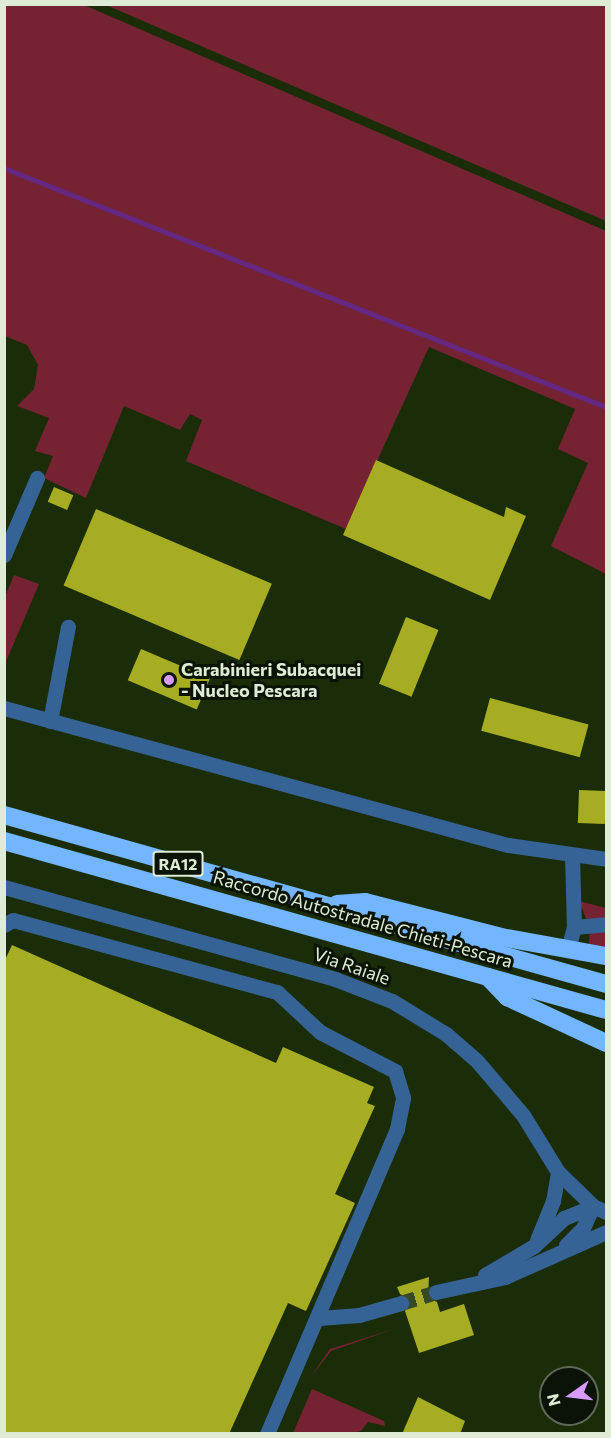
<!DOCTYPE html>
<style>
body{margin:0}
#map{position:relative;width:611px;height:1438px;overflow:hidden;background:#1a2d08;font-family:Commissioner,sans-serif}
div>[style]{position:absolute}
.green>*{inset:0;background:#752333}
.stream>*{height:5px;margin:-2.5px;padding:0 2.5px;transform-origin:2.5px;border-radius:2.5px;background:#642782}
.building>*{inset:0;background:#a7ad22;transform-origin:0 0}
.minor-tunnel>*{height:15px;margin-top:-7.5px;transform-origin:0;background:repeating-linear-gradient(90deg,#374a27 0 15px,transparent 0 23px)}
.minor>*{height:15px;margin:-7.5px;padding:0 7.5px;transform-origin:7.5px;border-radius:7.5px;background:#366395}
.highway>*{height:18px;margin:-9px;padding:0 9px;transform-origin:9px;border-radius:9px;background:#73b5fe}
.dots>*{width:16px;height:16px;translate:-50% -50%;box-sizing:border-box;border:3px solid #0a1305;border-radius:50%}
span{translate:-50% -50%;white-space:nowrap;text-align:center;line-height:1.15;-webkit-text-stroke:6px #0a1305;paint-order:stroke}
.shield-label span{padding:2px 4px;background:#0a1305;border:2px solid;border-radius:4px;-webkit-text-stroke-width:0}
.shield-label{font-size:16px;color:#deebd5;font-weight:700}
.poi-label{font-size:18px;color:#deebd5;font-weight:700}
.left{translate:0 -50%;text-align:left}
.street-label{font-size:18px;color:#deebd5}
.frame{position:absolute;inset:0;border:6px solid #deebd5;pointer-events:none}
.north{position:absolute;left:539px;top:1366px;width:60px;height:60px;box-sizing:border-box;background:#0a1305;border:2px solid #5f6958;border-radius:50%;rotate:256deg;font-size:16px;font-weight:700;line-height:24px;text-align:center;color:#deebd5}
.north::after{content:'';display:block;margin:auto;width:21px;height:27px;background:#d79bf9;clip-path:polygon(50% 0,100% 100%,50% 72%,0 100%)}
</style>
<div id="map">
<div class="green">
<div style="clip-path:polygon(5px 5px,84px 5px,606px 231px,606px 574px,551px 546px,588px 463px,558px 449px,575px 409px,429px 347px,346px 529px,186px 461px,202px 420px,190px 414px,180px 430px,124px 406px,86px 498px,44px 478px,53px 456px,35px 451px,49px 418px,17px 406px,34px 389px,38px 365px,27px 345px,5px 336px)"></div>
<div style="clip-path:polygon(106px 5px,606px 5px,606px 221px)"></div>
<div style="clip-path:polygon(14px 575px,39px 584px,5px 664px,5px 597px)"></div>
<div style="clip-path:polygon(579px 901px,606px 908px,606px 947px,589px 944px,590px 928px)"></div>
<div style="clip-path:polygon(397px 1328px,331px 1351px,310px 1378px,330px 1349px)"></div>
<div style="clip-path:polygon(312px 1389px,384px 1421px,385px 1426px,368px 1422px,361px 1431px,350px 1433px,293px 1433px)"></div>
</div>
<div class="stream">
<div style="left:4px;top:168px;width:648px;rotate:21.65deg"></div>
</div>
<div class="building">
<div style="clip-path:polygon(376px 460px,504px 517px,506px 507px,526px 516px,490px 600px,343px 535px)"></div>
<div style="left:54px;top:487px;width:21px;height:16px;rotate:23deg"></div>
<div style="left:96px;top:509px;width:191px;height:83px;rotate:23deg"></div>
<div style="left:406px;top:617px;width:35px;height:72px;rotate:22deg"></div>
<div style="left:141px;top:649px;width:75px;height:34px;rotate:23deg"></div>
<div style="left:490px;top:698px;width:102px;height:34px;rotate:15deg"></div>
<div style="left:579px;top:790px;width:27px;height:33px;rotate:2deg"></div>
<div style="clip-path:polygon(12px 945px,276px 1063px,283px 1047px,374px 1087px,367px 1103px,375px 1106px,335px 1194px,355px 1203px,306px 1311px,288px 1303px,229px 1434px,4px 1434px,4px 962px)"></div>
<div style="clip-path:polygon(429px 1277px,428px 1298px,437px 1302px,440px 1312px,464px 1304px,474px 1335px,419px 1353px,405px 1311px,410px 1300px,400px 1294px,397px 1287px)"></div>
<div style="clip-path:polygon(418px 1397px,465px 1421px,460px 1434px,402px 1434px)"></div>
</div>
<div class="minor-tunnel">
<div style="left:401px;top:1303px;width:37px;rotate:-17deg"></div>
</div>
<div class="minor">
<div style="left:4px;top:555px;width:84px;rotate:-66.8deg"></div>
<div style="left:4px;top:708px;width:522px;rotate:15.21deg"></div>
<div style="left:508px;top:845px;width:99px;rotate:8.1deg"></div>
<div style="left:50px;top:721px;width:96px;rotate:-79.2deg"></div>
<div style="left:572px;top:856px;width:71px;rotate:88.4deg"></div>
<div style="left:4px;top:887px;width:344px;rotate:15.5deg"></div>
<div style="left:335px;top:979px;width:61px;rotate:21.1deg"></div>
<div style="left:392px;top:1001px;width:63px;rotate:31.4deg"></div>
<div style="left:446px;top:1034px;width:41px;rotate:41.1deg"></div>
<div style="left:477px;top:1061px;width:71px;rotate:49.6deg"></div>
<div style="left:523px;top:1115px;width:67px;rotate:58.4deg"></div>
<div style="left:558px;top:1172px;width:49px;rotate:44.2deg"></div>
<div style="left:593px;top:1206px;width:14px;rotate:25deg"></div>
<div style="left:4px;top:925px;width:10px;rotate:-29deg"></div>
<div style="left:13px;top:920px;width:274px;rotate:15.3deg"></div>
<div style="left:277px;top:992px;width:59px;rotate:42.9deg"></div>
<div style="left:320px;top:1032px;width:85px;rotate:27.5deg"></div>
<div style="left:395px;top:1071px;width:28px;rotate:73deg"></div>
<div style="left:403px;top:1098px;width:32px;rotate:101deg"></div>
<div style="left:397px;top:1129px;width:332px;rotate:113.1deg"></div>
<div style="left:568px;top:949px;width:23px;rotate:-75deg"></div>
<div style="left:574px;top:927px;width:32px;rotate:-5deg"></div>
<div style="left:537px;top:1240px;width:42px;rotate:-67.7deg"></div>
<div style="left:553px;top:1201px;width:29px;rotate:-80deg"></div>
<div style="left:566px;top:1245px;width:24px;rotate:-45deg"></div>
<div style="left:583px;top:1228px;width:24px;rotate:-66deg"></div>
<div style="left:485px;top:1275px;width:57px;rotate:-30.6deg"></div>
<div style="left:534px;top:1246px;width:41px;rotate:-43deg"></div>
<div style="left:564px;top:1218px;width:31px;rotate:-22deg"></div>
<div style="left:436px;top:1292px;width:71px;rotate:-12.3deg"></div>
<div style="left:505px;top:1277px;width:111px;rotate:-24deg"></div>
<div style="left:319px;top:1318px;width:40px;rotate:-4.3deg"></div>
<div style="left:359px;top:1315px;width:44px;rotate:-15.9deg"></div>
</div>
<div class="highway">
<div style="left:4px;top:815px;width:625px;rotate:15.68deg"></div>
<div style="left:4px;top:841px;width:625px;rotate:15.68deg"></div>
<div style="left:337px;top:904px;width:28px;rotate:-4deg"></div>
<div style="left:365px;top:902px;width:140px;rotate:14.4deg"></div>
<div style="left:501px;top:937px;width:107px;rotate:10.3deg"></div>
<div style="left:488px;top:977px;width:28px;rotate:46deg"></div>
<div style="left:507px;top:997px;width:109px;rotate:24.9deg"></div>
</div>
<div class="dots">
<div style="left:169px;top:680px;background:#d79bf9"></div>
</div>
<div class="shield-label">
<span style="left:178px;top:864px">RA12</span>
</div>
<div class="poi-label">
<span class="left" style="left:181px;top:680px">Carabinieri Subacquei<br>- Nucleo Pescara</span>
</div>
<div class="street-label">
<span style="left:363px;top:919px;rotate:16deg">Raccordo Autostradale Chieti-Pescara</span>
<span style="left:352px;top:966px;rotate:19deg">Via Raiale</span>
</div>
<div class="frame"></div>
<div class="north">N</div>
</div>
